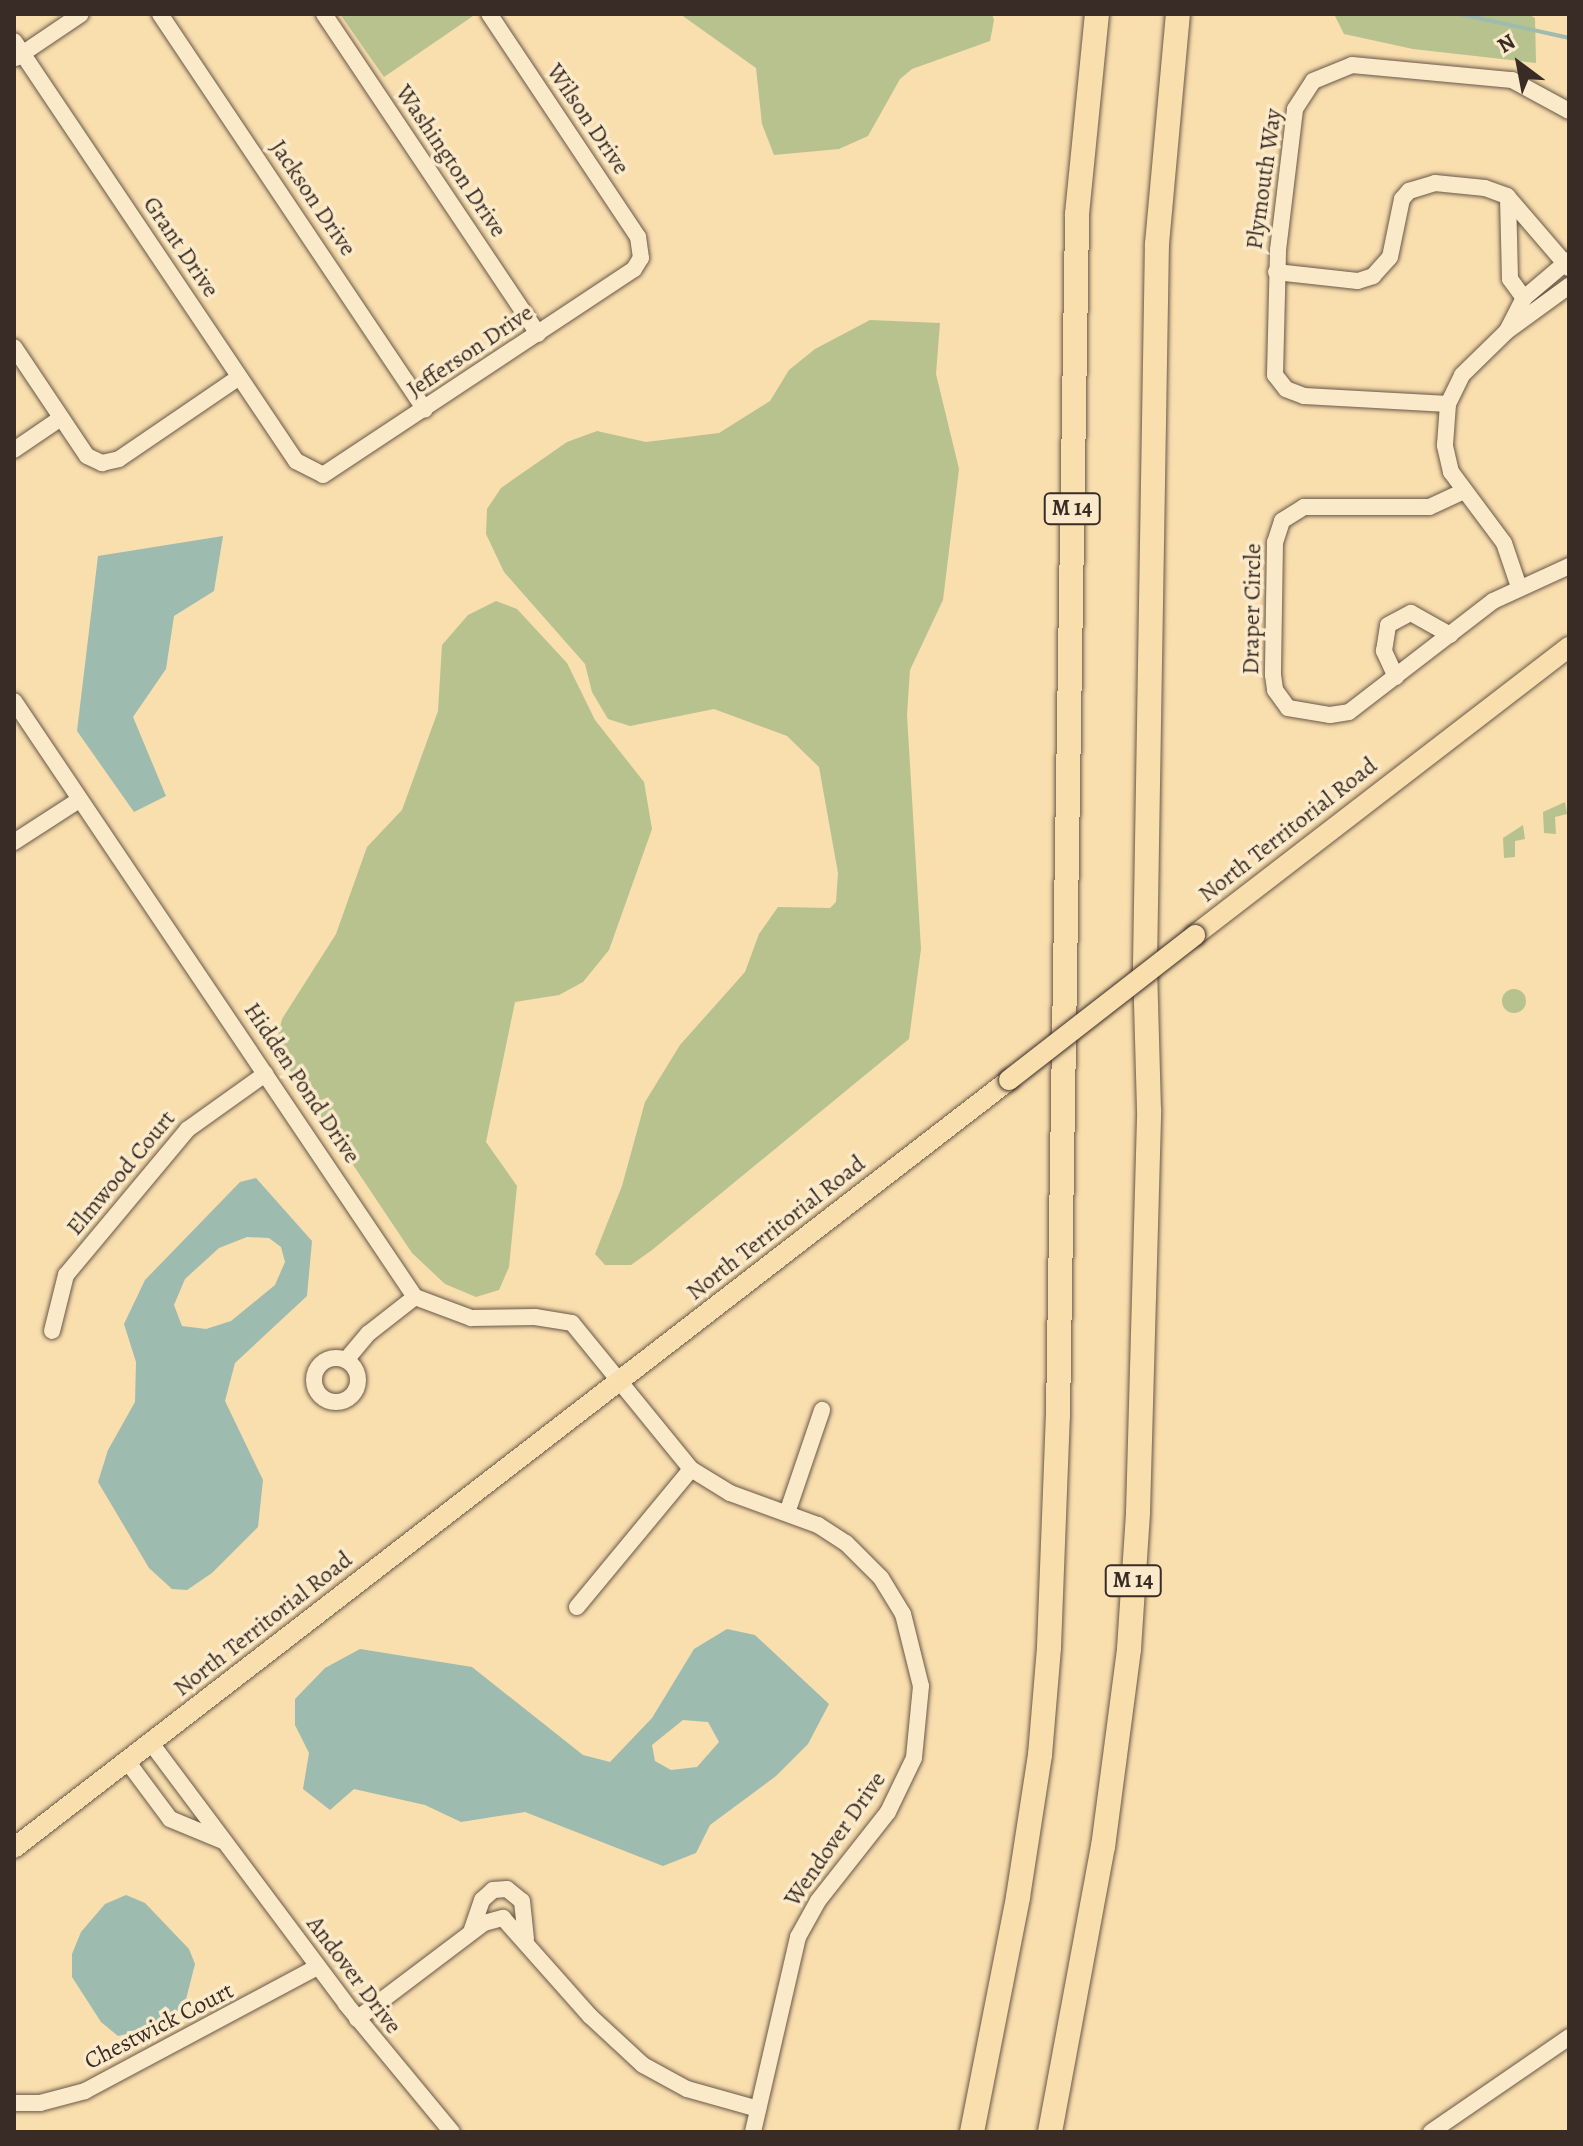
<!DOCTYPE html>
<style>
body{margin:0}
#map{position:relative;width:1583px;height:2146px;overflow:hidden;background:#f9deae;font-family:Alegreya,serif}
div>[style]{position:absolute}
.green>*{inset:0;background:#b7c28f}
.round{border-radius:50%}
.water>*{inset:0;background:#9ebbaf}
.stream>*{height:4px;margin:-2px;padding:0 2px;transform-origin:2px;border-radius:2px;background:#9ebbaf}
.roads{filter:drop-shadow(0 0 2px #695848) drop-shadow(0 0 2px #695848)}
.minor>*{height:16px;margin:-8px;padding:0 8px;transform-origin:8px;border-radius:8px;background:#fbeaca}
.minor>.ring{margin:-8px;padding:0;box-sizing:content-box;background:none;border:16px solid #fbeaca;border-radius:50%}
.major>*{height:20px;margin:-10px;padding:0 10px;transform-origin:10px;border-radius:10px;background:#f9deae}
.highway>*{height:24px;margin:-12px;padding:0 12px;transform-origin:12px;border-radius:12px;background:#f9deae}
.bridges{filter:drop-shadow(0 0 2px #392c26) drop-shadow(0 0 2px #392c26)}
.major-bridge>*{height:20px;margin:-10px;padding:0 10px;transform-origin:10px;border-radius:10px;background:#f9deae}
span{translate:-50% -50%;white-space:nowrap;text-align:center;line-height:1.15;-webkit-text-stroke:7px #fbeaca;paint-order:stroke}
.shield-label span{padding:2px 6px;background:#fbeaca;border:2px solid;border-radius:6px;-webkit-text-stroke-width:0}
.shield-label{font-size:22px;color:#392c26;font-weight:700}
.street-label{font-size:24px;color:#392c26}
.frame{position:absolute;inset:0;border:16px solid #392c26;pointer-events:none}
.north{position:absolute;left:1479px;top:24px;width:80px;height:80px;-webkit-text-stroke:6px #fbeaca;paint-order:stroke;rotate:328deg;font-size:22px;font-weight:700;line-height:32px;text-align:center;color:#392c26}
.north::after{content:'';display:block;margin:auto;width:28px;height:36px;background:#392c26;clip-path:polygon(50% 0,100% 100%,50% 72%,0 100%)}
</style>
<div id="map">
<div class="green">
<div style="clip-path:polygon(340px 14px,476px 14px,384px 77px)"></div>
<div style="clip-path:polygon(680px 14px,992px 14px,994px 20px,990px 41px,912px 69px,900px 79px,868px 136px,839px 149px,774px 155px,762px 124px,756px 68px)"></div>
<div style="clip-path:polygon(1334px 14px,1528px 14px,1535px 18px,1536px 63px,1413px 49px,1344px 34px)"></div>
<div style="clip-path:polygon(870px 320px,940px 323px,936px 374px,959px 469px,943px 600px,910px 670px,907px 715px,921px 949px,909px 1039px,652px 1250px,631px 1265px,605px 1265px,595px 1254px,622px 1186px,645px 1102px,680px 1045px,745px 972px,759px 934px,778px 907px,830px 908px,836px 902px,838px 873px,819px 767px,787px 736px,714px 709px,630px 726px,608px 719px,592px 692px,585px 664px,504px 572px,486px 534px,487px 509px,501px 488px,567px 442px,597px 431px,646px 442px,719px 433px,770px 401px,789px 370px,815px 349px)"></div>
<div style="clip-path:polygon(496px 601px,517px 609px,567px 663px,595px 720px,644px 782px,652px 829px,609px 950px,583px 982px,559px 995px,515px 1002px,486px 1142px,517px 1186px,509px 1267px,499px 1290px,476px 1297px,445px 1284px,412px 1253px,275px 1048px,282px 1019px,336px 934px,367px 847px,402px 810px,438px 711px,442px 645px,468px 615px)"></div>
<div style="clip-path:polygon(1565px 802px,1567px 814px,1555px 817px,1556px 834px,1544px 833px,1543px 812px)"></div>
<div style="clip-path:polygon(1523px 825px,1525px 839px,1515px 841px,1515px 857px,1504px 858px,1503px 838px)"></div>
<div class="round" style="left:1502px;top:989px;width:24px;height:24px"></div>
</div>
<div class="water">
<div style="clip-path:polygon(223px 536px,214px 591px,174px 616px,166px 669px,133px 717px,166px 796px,134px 812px,77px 731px,98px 556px)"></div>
<div style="clip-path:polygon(evenodd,256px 1178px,312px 1241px,307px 1296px,235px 1363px,225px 1401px,263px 1480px,258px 1527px,212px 1573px,187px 1590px,172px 1589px,149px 1568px,98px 1482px,108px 1450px,135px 1402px,136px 1362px,124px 1324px,145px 1280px,240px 1182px,256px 1178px,247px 1237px,269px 1238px,281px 1247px,285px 1262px,275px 1285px,231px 1321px,206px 1329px,182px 1326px,174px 1305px,185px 1279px,219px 1248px,247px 1237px)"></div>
<div style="clip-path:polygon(evenodd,727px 1629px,755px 1635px,829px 1704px,808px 1744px,776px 1776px,710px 1825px,696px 1853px,663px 1866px,525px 1812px,461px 1822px,425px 1805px,354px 1789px,330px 1810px,303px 1789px,309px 1753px,295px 1725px,295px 1699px,325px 1668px,360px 1649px,472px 1667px,583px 1755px,610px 1762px,652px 1718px,694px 1649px,727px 1629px,683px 1720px,708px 1722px,719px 1742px,697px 1767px,671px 1770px,655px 1761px,652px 1745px,683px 1720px)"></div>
<div style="clip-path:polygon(126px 1895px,145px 1903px,189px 1949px,195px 1964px,185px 2003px,168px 2024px,118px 2036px,101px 2022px,72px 1977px,72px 1954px,81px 1932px,105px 1904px)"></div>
</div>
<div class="stream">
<div style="left:1460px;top:14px;width:112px;rotate:12.4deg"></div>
</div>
<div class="roads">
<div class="minor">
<div style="left:160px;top:14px;width:476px;rotate:56.2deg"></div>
<div style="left:324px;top:14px;width:385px;rotate:56.2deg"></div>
<div style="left:14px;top:41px;width:506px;rotate:56.12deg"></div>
<div style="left:296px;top:461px;width:30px;rotate:27deg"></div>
<div style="left:323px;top:475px;width:373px;rotate:-33.5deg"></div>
<div style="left:634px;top:269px;width:13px;rotate:-58deg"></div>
<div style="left:641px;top:258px;width:21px;rotate:-98deg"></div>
<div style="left:638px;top:237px;width:268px;rotate:-123.7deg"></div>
<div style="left:16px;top:58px;width:78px;rotate:-34.1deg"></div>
<div style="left:1508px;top:197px;width:82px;rotate:88.6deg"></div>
<div style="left:1510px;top:279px;width:24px;rotate:54deg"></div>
<div style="left:1276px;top:272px;width:82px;rotate:6.3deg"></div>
<div style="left:1358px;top:281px;width:16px;rotate:-18deg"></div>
<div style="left:1373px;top:276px;width:25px;rotate:-48deg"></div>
<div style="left:1390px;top:257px;width:59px;rotate:-78.3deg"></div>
<div style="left:1402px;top:199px;width:11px;rotate:-49deg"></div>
<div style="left:1409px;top:191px;width:27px;rotate:-17deg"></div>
<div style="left:1435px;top:183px;width:50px;rotate:5.7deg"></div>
<div style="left:1485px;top:188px;width:23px;rotate:20deg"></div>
<div style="left:1507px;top:196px;width:95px;rotate:49.3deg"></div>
<div style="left:1508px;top:329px;width:35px;rotate:-63deg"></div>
<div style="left:1524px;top:298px;width:59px;rotate:-40.2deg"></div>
<div style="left:14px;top:347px;width:131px;rotate:56.2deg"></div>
<div style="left:87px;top:456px;width:17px;rotate:25deg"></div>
<div style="left:102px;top:463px;width:17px;rotate:-13deg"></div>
<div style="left:119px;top:459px;width:145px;rotate:-34.3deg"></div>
<div style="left:1448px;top:404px;width:144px;rotate:-176.8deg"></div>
<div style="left:1304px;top:396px;width:19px;rotate:-159deg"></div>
<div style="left:1286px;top:389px;width:18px;rotate:-128deg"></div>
<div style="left:1275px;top:375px;width:125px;rotate:-88.6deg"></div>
<div style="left:1278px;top:250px;width:142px;rotate:-83.1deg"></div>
<div style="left:1295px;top:109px;width:33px;rotate:-57deg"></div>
<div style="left:1313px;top:81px;width:42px;rotate:-22.3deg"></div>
<div style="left:1352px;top:65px;width:161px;rotate:5.4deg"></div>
<div style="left:1512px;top:80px;width:65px;rotate:28.5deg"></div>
<div style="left:14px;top:450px;width:57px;rotate:-34.2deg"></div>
<div style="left:1464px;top:491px;width:38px;rotate:155deg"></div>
<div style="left:1429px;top:507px;width:125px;rotate:180deg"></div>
<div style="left:1304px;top:507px;width:26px;rotate:148deg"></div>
<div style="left:1282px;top:521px;width:22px;rotate:108deg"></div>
<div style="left:1275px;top:542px;width:133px;rotate:90.9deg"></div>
<div style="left:1273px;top:675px;width:15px;rotate:82deg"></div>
<div style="left:1275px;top:690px;width:22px;rotate:54deg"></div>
<div style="left:1288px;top:708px;width:43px;rotate:9.5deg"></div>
<div style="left:1330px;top:715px;width:19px;rotate:-9deg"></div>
<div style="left:1349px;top:712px;width:182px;rotate:-37.6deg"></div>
<div style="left:1493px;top:601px;width:84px;rotate:-24.7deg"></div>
<div style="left:1519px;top:587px;width:46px;rotate:-108.8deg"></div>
<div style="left:1504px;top:543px;width:89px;rotate:-126.7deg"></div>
<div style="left:1451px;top:472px;width:28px;rotate:-103deg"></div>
<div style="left:1445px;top:445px;width:41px;rotate:-85.8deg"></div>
<div style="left:1448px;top:404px;width:32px;rotate:-64deg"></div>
<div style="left:1462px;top:375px;width:63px;rotate:-44.4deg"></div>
<div style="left:1507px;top:331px;width:77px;rotate:-36deg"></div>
<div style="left:1396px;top:677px;width:29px;rotate:-115deg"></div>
<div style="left:1384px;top:651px;width:26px;rotate:-81deg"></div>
<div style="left:1388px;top:625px;width:26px;rotate:-28deg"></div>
<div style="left:1411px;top:613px;width:45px;rotate:29.4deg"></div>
<div style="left:14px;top:701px;width:718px;rotate:56.07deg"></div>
<div style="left:415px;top:1297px;width:60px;rotate:20.6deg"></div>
<div style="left:471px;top:1318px;width:64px;rotate:-0.9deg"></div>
<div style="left:535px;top:1317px;width:37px;rotate:9deg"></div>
<div style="left:572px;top:1323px;width:188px;rotate:50.8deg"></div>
<div style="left:691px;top:1469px;width:46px;rotate:31.6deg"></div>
<div style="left:730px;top:1493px;width:94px;rotate:20deg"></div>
<div style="left:818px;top:1525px;width:33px;rotate:33deg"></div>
<div style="left:846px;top:1543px;width:49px;rotate:45deg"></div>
<div style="left:881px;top:1578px;width:42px;rotate:58.6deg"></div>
<div style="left:903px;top:1614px;width:74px;rotate:76deg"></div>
<div style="left:921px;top:1686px;width:72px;rotate:95.6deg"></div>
<div style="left:914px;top:1758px;width:60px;rotate:115.7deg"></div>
<div style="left:888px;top:1812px;width:113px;rotate:128.2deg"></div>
<div style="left:818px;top:1901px;width:41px;rotate:119.1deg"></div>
<div style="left:798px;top:1937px;width:200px;rotate:103deg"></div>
<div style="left:14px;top:842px;width:77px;rotate:-32.9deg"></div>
<div style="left:52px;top:1331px;width:58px;rotate:-76deg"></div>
<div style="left:66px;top:1275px;width:190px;rotate:-50.1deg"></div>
<div style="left:188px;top:1129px;width:95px;rotate:-35.5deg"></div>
<div class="ring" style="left:314px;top:1358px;width:28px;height:28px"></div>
<div style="left:346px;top:1360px;width:35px;rotate:-50deg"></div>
<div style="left:369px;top:1333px;width:58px;rotate:-38deg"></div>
<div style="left:787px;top:1513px;width:109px;rotate:-71.2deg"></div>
<div style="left:577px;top:1607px;width:179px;rotate:-50.4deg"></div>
<div style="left:151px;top:1743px;width:326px;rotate:53.2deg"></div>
<div style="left:346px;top:2004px;width:166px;rotate:50.4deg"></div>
<div style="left:127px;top:1761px;width:72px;rotate:53.4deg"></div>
<div style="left:170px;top:1819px;width:57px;rotate:22.5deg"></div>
<div style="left:471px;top:1932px;width:34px;rotate:-71deg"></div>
<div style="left:482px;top:1900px;width:15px;rotate:-42deg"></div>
<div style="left:493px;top:1890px;width:14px;rotate:-4deg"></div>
<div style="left:507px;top:1889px;width:19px;rotate:39deg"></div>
<div style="left:522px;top:1901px;width:38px;rotate:84deg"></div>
<div style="left:357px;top:2019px;width:159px;rotate:-37.1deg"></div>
<div style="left:484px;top:1923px;width:20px;rotate:-15deg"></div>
<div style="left:503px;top:1918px;width:131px;rotate:48.4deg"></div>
<div style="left:590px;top:2016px;width:72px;rotate:42.8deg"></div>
<div style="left:643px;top:2065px;width:50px;rotate:28.6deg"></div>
<div style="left:687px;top:2089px;width:74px;rotate:15.7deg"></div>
<div style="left:14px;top:2103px;width:26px"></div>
<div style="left:40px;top:2103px;width:47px;rotate:-14.9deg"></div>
<div style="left:85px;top:2091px;width:263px;rotate:-28.1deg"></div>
<div style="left:1431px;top:2132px;width:168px;rotate:-34.5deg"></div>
</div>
<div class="major">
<div style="left:1195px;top:935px;width:472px;rotate:-37.6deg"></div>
<div style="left:14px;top:1848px;width:1257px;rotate:-37.66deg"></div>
</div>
<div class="highway">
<div style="left:972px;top:2132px;width:239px;rotate:-78.9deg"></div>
<div style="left:1018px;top:1897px;width:144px;rotate:-81.2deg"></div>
<div style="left:1040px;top:1755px;width:108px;rotate:-85.2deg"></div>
<div style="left:1049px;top:1647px;width:231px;rotate:-87.8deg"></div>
<div style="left:1058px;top:1416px;width:1202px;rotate:-89.09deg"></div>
<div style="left:1077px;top:214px;width:201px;rotate:-84.3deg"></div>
<div style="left:1050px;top:2132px;width:290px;rotate:-79.5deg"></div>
<div style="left:1103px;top:1847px;width:200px;rotate:-82.5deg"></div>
<div style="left:1129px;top:1649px;width:137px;rotate:-86.2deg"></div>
<div style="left:1138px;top:1512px;width:402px;rotate:-88.4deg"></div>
<div style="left:1149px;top:1110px;width:145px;rotate:-91.6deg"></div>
<div style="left:1145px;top:965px;width:721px;rotate:-89.05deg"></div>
<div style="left:1157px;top:244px;width:231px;rotate:-84.8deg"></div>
</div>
</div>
<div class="bridges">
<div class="major-bridge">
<div style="left:1009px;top:1080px;width:236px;rotate:-37.9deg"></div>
</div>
</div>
<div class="shield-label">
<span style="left:1072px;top:509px">M 14</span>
<span style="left:1133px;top:1581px">M 14</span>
</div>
<div class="street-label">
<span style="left:588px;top:119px;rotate:56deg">Wilson Drive</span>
<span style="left:451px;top:161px;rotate:56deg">Washington Drive</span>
<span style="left:1264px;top:179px;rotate:-82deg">Plymouth Way</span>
<span style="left:313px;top:198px;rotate:56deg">Jackson Drive</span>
<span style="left:181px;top:247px;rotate:56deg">Grant Drive</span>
<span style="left:470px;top:351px;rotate:-34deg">Jefferson Drive</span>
<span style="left:1252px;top:609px;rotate:-89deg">Draper Circle</span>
<span style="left:1288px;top:830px;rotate:-38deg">North Territorial Road</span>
<span style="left:302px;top:1083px;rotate:56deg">Hidden Pond Drive</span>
<span style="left:121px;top:1173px;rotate:-50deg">Elmwood Court</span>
<span style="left:776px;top:1228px;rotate:-38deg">North Territorial Road</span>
<span style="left:263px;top:1624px;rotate:-38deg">North Territorial Road</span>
<span style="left:835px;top:1839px;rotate:-55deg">Wendover Drive</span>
<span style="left:354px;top:1975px;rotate:53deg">Andover Drive</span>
<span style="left:159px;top:2026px;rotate:-27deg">Chestwick Court</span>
</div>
<div class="frame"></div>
<div class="north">N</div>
</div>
